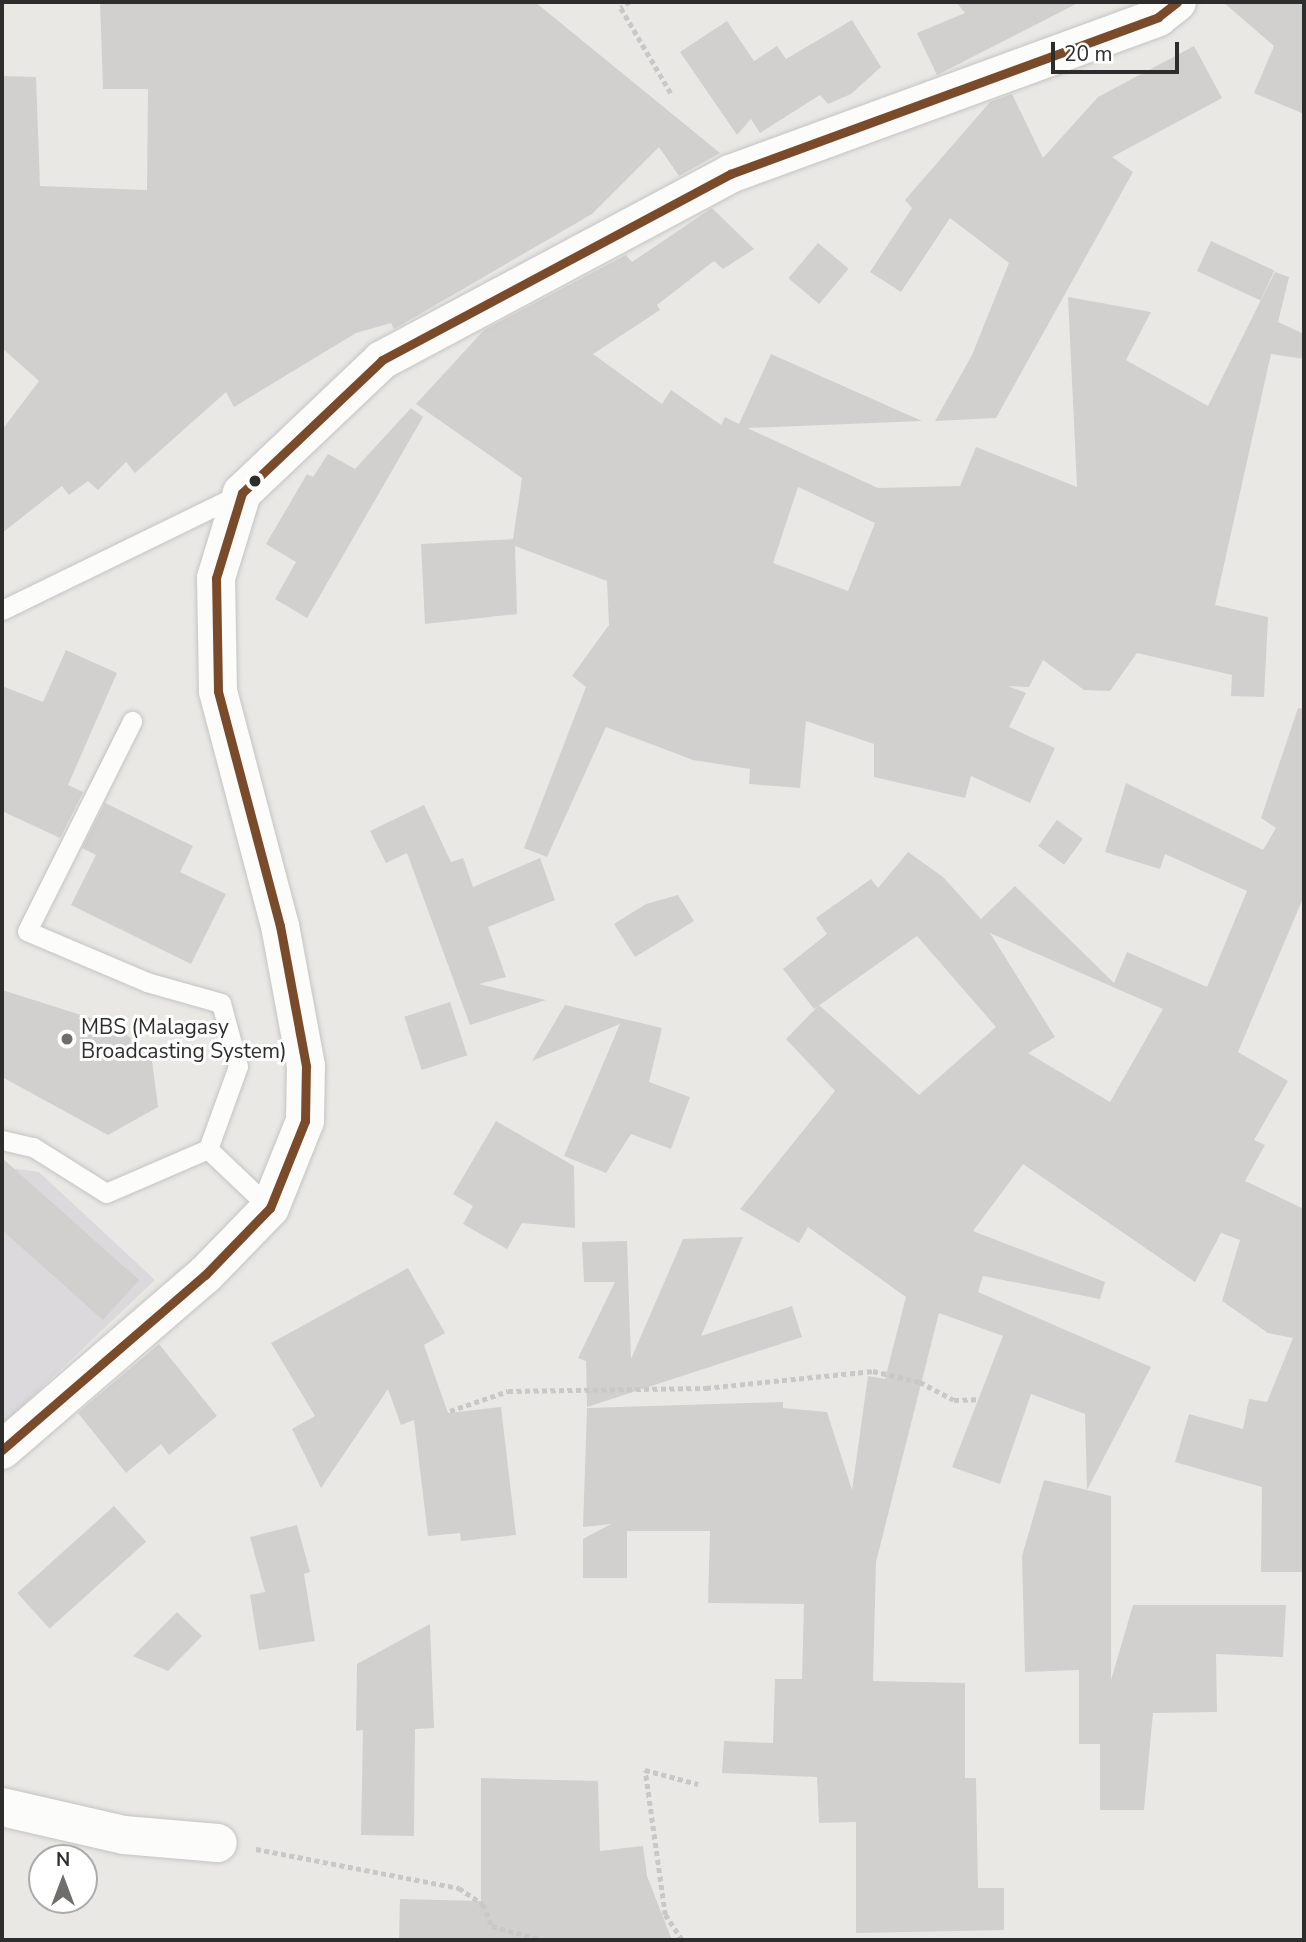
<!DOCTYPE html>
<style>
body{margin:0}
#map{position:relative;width:1306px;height:1942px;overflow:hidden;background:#eae8e5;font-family:"Nunito Sans",sans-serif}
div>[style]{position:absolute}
.industrial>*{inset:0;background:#dbd9db}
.building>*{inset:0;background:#d2d0ce;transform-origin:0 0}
.path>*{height:4.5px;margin-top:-2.25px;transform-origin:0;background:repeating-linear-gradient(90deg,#c8c8c8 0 5px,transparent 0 8.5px)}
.roads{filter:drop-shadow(0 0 2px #c4c4c4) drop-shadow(0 0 2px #c4c4c4)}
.lane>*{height:19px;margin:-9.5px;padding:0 9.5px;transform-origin:9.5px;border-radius:9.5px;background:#fcfcfb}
.street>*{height:38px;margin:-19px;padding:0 19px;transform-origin:19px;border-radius:19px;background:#fcfcfb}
.secondary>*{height:38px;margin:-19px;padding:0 19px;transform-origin:19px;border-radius:19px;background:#fcfcfb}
.bus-1>*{height:9px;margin:-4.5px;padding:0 4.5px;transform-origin:4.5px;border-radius:4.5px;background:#7a4b2a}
.dots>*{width:19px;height:19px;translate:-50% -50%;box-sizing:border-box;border:4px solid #fff;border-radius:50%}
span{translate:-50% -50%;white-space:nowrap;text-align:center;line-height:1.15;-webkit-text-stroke:6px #fff;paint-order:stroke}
.poi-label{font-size:21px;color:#2d2d2d}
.left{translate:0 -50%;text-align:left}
.frame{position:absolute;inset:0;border:4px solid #2d2d2d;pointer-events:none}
.north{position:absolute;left:28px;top:1844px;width:70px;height:70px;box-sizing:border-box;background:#fff;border:2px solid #ababab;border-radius:50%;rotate:0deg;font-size:19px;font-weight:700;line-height:28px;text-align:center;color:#2d2d2d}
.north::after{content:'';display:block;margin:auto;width:24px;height:32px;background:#6f6e6d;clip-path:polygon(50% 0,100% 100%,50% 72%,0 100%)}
.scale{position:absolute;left:1051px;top:42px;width:128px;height:32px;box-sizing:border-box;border:4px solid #2d2d2d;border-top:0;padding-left:9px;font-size:21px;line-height:24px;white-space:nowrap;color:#2d2d2d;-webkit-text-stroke:5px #fff;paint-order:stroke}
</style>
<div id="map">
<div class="industrial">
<div style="clip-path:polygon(2px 1167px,39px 1172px,155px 1280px,2px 1425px)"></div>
</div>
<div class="building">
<div style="clip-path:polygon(100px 2px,535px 2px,720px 153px,679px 176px,659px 147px,592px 214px,394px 329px,391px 323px,356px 333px,234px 407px,226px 392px,135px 473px,126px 462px,98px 490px,88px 481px,69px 495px,62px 486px,2px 533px,2px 430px,39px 381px,2px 348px,2px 76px,36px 77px,40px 186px,147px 190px,148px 89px,103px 89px)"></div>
<div style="clip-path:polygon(956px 2px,1080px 2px,937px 75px,917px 33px,965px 13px)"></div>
<div style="clip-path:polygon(1223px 2px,1304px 2px,1304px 114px,1254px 93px,1274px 46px)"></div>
<div style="clip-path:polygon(852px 20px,881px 67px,851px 94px,828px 104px,820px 95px,760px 133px,751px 119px,737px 135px,680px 52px,727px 21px,754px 61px,777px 46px,786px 59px)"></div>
<div style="clip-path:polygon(1194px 46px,1222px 98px,1112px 157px,1133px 172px,996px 418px,935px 421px,972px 355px,1009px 263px,950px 218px,901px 292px,870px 272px,912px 208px,905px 200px,990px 102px,1012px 94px,1043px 158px,1098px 97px)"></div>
<div style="clip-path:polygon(evenodd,712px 208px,754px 249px,723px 269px,714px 261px,657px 305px,660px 310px,593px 354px,662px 404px,671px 390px,721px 425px,725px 417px,739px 424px,771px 354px,922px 421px,747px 428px,878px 488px,960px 486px,976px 447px,1077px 487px,1068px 297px,1151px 312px,1126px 360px,1208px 406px,1275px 272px,1289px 277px,1278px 322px,1304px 334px,1304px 359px,1271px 354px,1215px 605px,1268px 617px,1264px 697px,1231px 696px,1232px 675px,1137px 653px,1110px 691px,1084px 690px,1043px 660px,1029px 687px,1008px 686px,1026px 693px,1009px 727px,1055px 748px,1030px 803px,971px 776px,965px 798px,874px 777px,874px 744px,806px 721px,800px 788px,749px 784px,750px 769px,693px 760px,606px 727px,547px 857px,524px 848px,586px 687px,572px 676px,609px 625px,607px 581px,515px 546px,517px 614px,425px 624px,421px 544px,513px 539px,522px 478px,416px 404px,484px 330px,626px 255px,632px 262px,712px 208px,798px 487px,875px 523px,848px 591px,773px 563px,798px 487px)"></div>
<div style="left:1211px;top:241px;width:70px;height:33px;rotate:25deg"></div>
<div style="left:818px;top:243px;width:40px;height:46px;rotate:40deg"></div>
<div style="clip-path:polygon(411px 408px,423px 417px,307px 618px,275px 599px,296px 562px,266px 544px,307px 474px,313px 477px,328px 454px,355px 469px)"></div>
<div style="clip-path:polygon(66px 650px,117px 673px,68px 785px,83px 792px,60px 838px,2px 811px,2px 686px,43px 702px)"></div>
<div style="clip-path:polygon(evenodd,1298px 708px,1304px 709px,1304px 896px,1238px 1052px,1288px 1081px,1254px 1140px,1265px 1145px,1245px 1181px,1304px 1209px,1302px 1572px,1261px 1572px,1262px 1487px,1175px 1462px,1189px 1414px,1243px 1429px,1249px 1399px,1267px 1402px,1293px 1338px,1268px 1333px,1222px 1301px,1240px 1240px,1221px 1233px,1195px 1282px,1023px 1164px,973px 1231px,1105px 1282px,1100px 1299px,983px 1276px,978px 1292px,1151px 1367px,1087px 1490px,1111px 1496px,1111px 1680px,1133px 1605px,1286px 1605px,1283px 1657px,1216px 1654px,1217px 1712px,1153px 1713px,1144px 1810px,1100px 1810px,1100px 1744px,1079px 1744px,1079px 1670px,1025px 1672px,1022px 1556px,1044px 1480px,1087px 1490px,1085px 1414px,1031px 1394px,1000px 1484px,952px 1467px,1003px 1336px,939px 1313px,876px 1562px,873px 1681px,965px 1683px,965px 1778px,976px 1778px,978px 1888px,1004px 1888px,1004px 1930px,856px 1933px,856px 1822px,819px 1823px,817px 1777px,722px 1773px,724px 1741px,773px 1743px,775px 1679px,802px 1679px,804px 1604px,708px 1603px,710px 1531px,627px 1531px,627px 1578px,583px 1578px,583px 1539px,611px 1524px,583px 1527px,587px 1408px,783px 1402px,783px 1408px,827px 1412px,852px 1490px,868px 1376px,885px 1379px,906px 1297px,808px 1227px,799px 1243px,740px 1209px,835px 1091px,786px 1039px,819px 1005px,919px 1095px,996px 1027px,917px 936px,814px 1009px,783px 969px,827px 934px,816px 918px,871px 879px,878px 888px,908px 852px,943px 877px,981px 919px,1015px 886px,1114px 983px,1127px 952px,1207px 987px,1247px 891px,1165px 854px,1160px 869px,1105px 852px,1126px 783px,1263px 850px,1276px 828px,1261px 818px,1298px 708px,990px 933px,1163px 1009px,1110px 1102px,1028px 1053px,1055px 1037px,990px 933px)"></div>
<div style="clip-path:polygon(105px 803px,193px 846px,180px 872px,226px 894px,191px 964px,71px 905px,96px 855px,82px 848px)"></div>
<div style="clip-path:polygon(424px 805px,451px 862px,463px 858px,473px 887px,540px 858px,555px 900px,488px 927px,506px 977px,479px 984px,546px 1000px,470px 1025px,407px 853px,386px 863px,370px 831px)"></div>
<div style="left:1057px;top:820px;width:32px;height:32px;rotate:36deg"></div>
<div style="clip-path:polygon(678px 895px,694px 921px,635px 957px,614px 924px,646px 904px)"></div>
<div style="clip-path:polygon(2px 990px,113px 1025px,151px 1053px,158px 1107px,108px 1135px,2px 1077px)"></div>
<div style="left:450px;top:1002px;width:56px;height:48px;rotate:72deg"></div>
<div style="clip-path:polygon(565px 1005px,662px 1028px,649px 1082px,690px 1097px,671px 1149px,631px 1134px,606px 1173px,564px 1156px,620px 1024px,532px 1061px)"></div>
<div style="clip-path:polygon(496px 1121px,574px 1166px,575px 1228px,522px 1223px,507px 1249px,463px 1224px,473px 1206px,453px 1194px)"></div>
<div style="clip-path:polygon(2px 1158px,139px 1280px,103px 1320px,2px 1230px)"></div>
<div style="clip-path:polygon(743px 1237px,701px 1336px,792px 1306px,802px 1337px,587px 1407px,586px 1361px,578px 1358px,615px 1282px,584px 1282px,582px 1242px,627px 1241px,631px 1359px,683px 1239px)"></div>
<div style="clip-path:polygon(408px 1268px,445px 1333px,424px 1345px,448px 1413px,501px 1407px,516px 1535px,461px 1541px,460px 1533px,428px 1536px,414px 1420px,401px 1425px,388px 1389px,321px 1488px,292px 1429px,315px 1416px,271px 1343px)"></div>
<div style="clip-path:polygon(159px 1344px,217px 1416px,169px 1455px,161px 1444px,126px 1473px,78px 1413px)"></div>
<div style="left:114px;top:1506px;width:48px;height:130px;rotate:48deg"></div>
<div style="clip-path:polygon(297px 1525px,310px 1572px,304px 1574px,315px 1641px,259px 1650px,250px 1595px,265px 1592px,250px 1537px)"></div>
<div style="clip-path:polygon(177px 1612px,202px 1636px,168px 1671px,133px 1656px)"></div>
<div style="clip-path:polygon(430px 1624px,434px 1728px,415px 1729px,414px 1836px,361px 1835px,363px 1730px,356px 1731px,357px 1664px)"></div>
<div style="clip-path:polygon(481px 1778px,598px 1781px,600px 1851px,643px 1846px,647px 1876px,672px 1940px,399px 1940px,400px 1899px,481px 1901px)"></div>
</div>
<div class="path">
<div style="left:630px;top:2px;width:11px;rotate:146deg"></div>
<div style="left:621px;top:8px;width:101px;rotate:59.6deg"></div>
<div style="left:450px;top:1411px;width:61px;rotate:-19deg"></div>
<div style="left:508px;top:1391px;width:198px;rotate:-0.9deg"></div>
<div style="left:706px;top:1388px;width:168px;rotate:-5.8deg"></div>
<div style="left:873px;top:1371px;width:48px;rotate:13.2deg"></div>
<div style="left:920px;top:1382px;width:38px;rotate:28deg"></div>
<div style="left:954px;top:1400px;width:23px;rotate:-2deg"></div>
<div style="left:256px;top:1849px;width:207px;rotate:10.9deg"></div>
<div style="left:459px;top:1888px;width:29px;rotate:34deg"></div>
<div style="left:483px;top:1904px;width:24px;rotate:68deg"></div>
<div style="left:492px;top:1926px;width:52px;rotate:15.6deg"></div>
<div style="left:682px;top:1940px;width:30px;rotate:-124deg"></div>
<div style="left:665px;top:1915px;width:146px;rotate:-97.9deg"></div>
<div style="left:645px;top:1770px;width:55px;rotate:14.8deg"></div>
</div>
<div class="roads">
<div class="lane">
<div style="left:2px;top:610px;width:265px;rotate:-26deg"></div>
<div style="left:2px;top:1140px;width:32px;rotate:13deg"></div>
<div style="left:33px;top:1147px;width:86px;rotate:32.2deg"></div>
<div style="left:106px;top:1193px;width:111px;rotate:-23.3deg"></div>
<div style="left:208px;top:1149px;width:88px;rotate:-70.1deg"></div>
<div style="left:238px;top:1066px;width:65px;rotate:-105.1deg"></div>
<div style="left:221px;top:1003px;width:77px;rotate:-164.2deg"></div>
<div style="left:147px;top:982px;width:130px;rotate:-157deg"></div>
<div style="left:27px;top:931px;width:235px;rotate:-63.4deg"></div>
<div style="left:208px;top:1149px;width:86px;rotate:43.6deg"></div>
</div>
<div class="street">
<div style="left:2px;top:1807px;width:125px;rotate:12.9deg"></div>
<div style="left:124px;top:1835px;width:94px;rotate:4.9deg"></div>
</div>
<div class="secondary">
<div style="left:2px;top:1450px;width:268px;rotate:-40.8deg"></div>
<div style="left:205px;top:1275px;width:93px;rotate:-45.9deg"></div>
<div style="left:270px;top:1208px;width:94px;rotate:-68.1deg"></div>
<div style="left:305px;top:1121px;width:55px;rotate:-89deg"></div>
<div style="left:306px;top:1066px;width:142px;rotate:-100.5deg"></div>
<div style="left:280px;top:926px;width:243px;rotate:-104.8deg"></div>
<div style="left:218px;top:691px;width:113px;rotate:-91deg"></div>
<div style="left:216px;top:578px;width:89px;rotate:-73deg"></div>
<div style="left:242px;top:493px;width:193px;rotate:-43.5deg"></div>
<div style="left:382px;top:360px;width:395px;rotate:-28.1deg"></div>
<div style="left:730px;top:174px;width:456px;rotate:-20.1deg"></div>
<div style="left:1158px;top:17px;width:24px;rotate:-38deg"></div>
</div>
</div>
<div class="bus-1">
<div style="left:2px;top:1450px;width:268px;rotate:-40.8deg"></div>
<div style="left:205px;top:1275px;width:93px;rotate:-45.9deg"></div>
<div style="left:270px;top:1208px;width:94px;rotate:-68.1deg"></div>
<div style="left:305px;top:1121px;width:55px;rotate:-89deg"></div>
<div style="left:306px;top:1066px;width:142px;rotate:-100.5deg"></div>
<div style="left:280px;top:926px;width:243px;rotate:-104.8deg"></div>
<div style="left:218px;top:691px;width:113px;rotate:-91deg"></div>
<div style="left:216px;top:578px;width:89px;rotate:-73deg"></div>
<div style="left:242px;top:493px;width:193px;rotate:-43.5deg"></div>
<div style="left:382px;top:360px;width:395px;rotate:-28.1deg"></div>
<div style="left:730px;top:174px;width:456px;rotate:-20.1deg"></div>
<div style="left:1158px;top:17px;width:24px;rotate:-38deg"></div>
</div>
<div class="dots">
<div style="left:255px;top:481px;background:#2d2d2d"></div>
<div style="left:67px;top:1039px;background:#6f6e6d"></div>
</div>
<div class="poi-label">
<span class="left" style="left:81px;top:1039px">MBS (Malagasy<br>Broadcasting System)</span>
</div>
<div class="frame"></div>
<div class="north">N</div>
<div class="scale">20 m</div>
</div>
